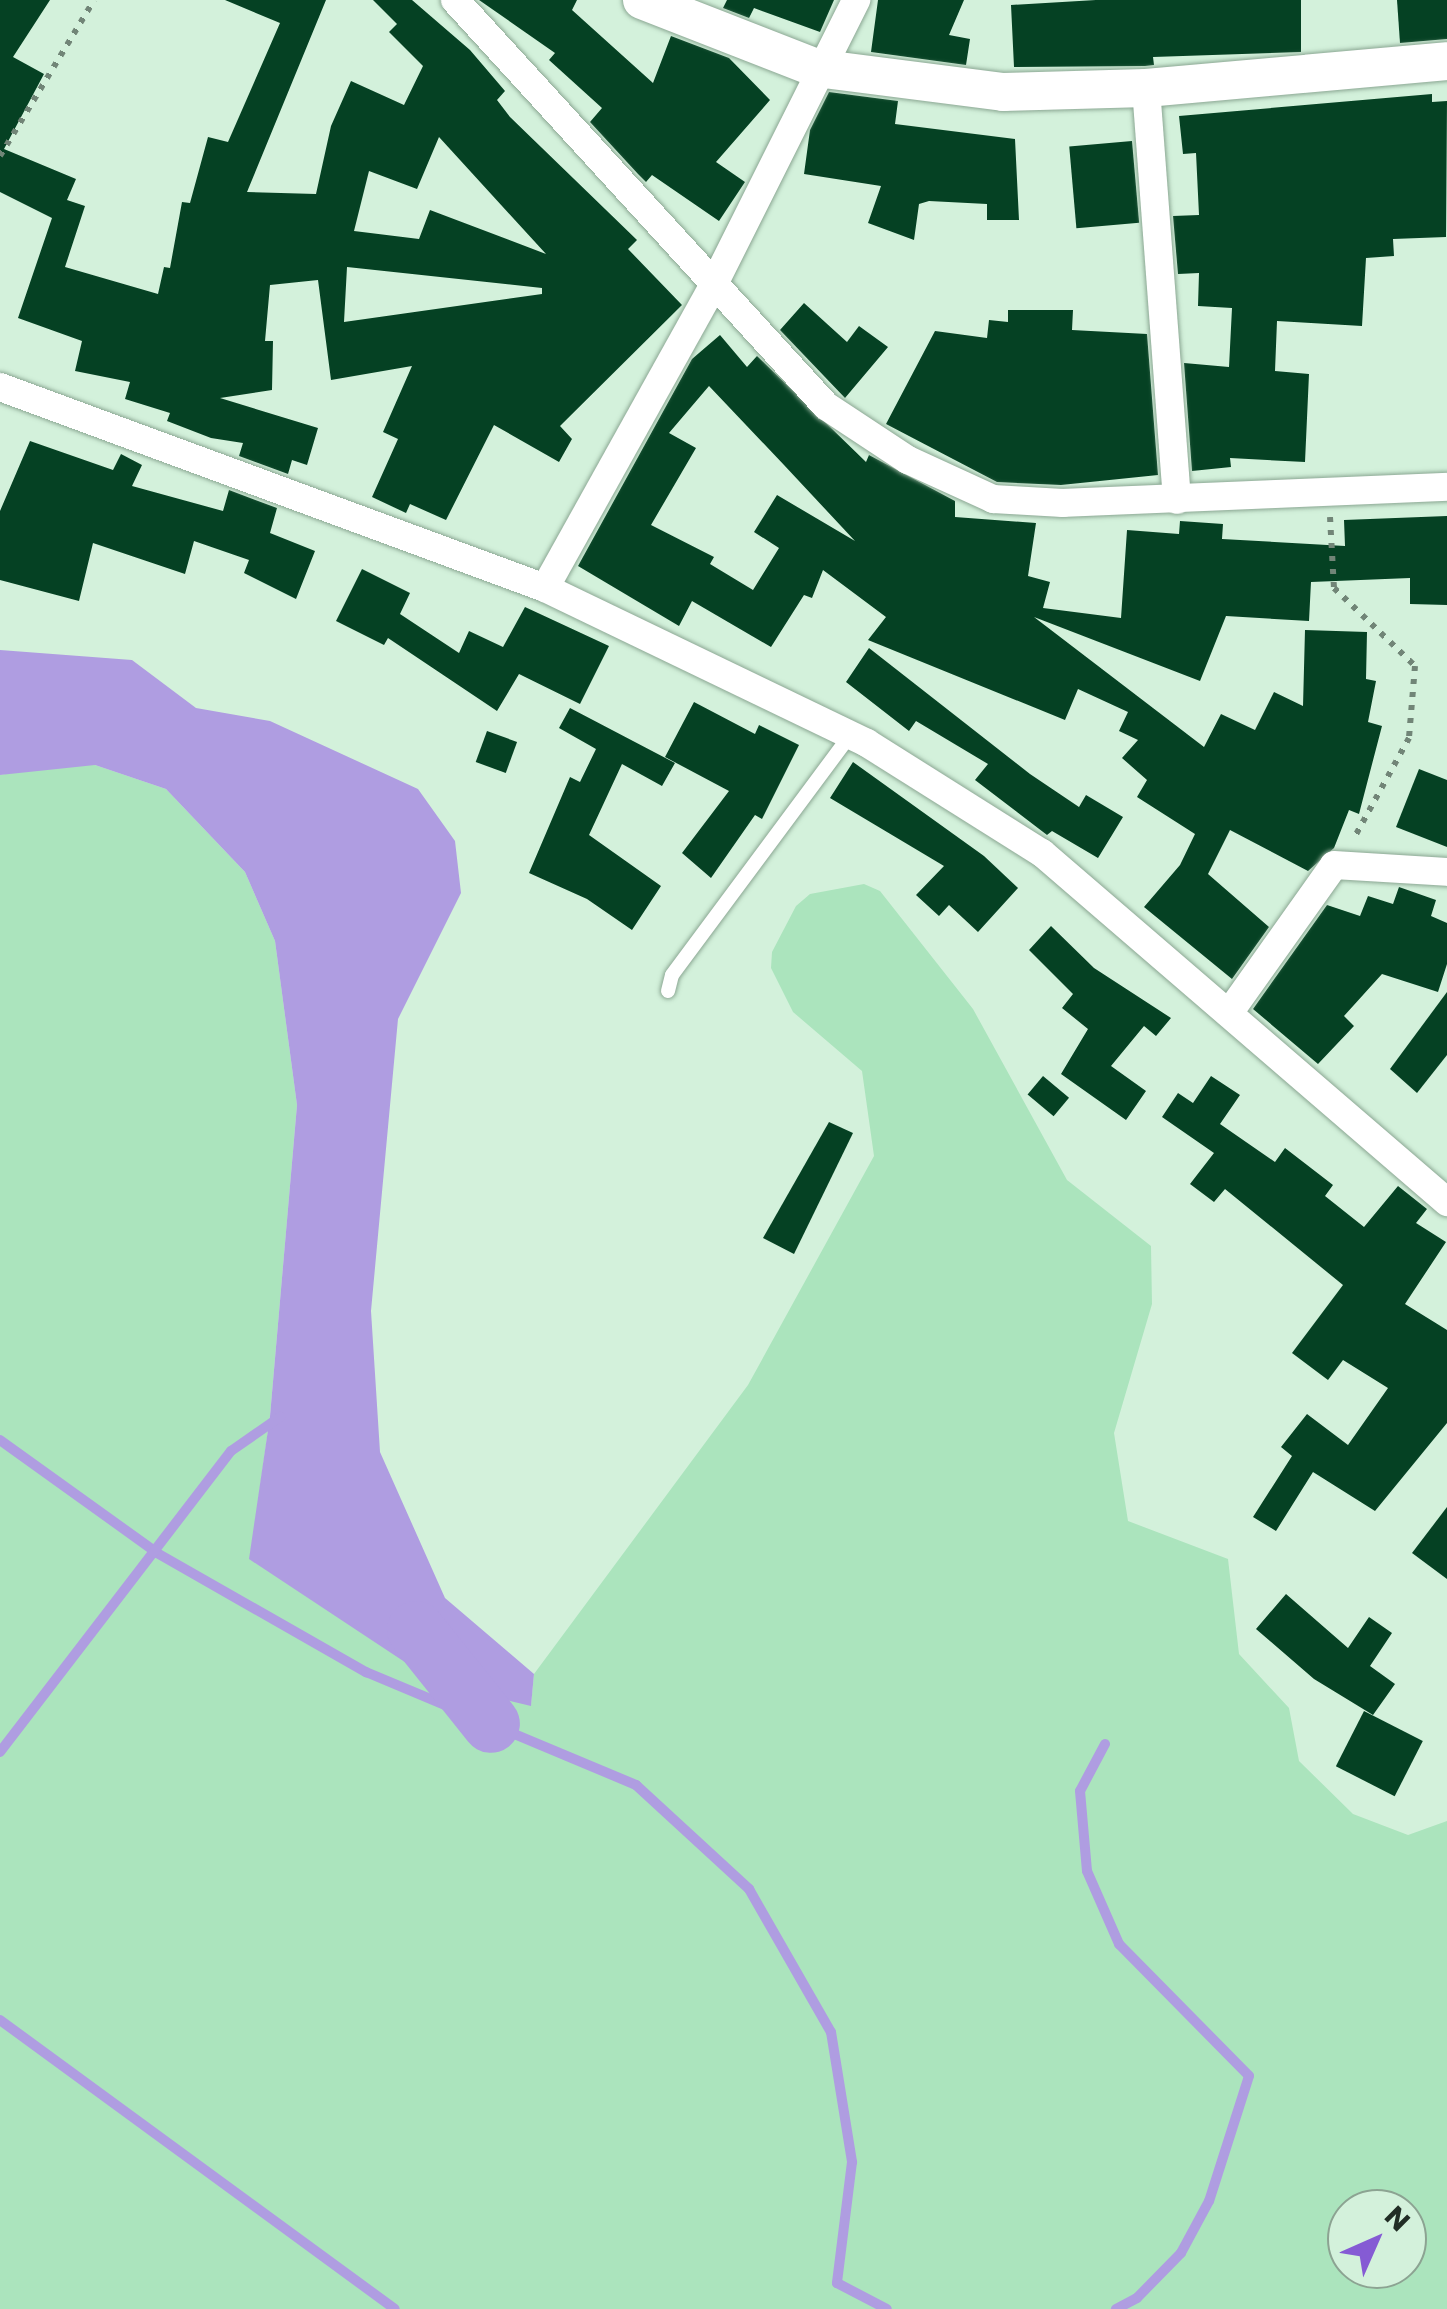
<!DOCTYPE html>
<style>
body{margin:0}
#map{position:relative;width:1447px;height:2309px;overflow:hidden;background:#d3f1db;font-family:Poppins,sans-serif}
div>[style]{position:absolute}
.green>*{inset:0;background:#abe4bd}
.water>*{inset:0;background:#af9de1}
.stream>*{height:10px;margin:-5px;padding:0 5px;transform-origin:5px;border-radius:5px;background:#af9de1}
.river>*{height:58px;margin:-29px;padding:0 29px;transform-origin:29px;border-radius:29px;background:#af9de1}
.building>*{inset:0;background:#054123;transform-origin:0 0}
.path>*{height:6px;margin-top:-3px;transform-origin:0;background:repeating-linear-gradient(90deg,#718577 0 5px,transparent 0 13px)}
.roads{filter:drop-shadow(0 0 2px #8ba793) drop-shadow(0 0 2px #8ba793)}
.lane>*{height:14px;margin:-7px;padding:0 7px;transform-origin:7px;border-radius:7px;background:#fff}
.street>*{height:28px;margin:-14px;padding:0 14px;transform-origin:14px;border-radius:14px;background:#fff}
.secondary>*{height:38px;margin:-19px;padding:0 19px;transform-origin:19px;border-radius:19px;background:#fff}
span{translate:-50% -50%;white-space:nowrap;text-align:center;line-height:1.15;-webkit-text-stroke:10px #d3f1db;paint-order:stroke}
.north{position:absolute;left:1327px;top:2189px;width:100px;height:100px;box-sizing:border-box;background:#d3f1db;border:2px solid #8ca392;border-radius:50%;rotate:45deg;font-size:28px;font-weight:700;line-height:40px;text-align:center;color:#212d25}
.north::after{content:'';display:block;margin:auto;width:35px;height:45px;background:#855bd4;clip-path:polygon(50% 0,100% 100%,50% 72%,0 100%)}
</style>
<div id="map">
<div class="green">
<div style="clip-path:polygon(evenodd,56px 765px,95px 765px,166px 789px,245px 872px,275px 941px,297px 1105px,270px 1416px,250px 1559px,531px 1705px,534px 1674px,748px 1385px,874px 1156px,862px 1071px,793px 1012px,771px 968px,772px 952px,796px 906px,810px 894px,864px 884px,880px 891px,973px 1009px,1067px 1180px,1151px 1246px,1152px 1304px,1114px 1433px,1128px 1521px,1228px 1559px,1239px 1654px,1289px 1708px,1299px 1761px,1353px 1814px,1408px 1835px,1447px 1821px,1447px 2309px,0 2309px,0 775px,56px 765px,1347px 2209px,1407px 2209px,1407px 2269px,1347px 2269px,1347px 2209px)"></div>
</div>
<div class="water">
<div style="clip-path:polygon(0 650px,132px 660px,196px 708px,270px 721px,418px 789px,455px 841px,461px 893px,398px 1019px,371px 1311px,380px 1452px,445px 1598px,534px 1674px,531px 1706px,438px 1684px,249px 1559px,270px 1416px,297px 1105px,275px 941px,245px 872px,166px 789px,95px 765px,0 775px)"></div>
</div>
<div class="stream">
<div style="left:0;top:1440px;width:193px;rotate:35.7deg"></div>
<div style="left:157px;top:1553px;width:241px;rotate:29.7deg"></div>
<div style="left:366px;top:1672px;width:293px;rotate:22.7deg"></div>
<div style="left:636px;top:1785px;width:154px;rotate:42.6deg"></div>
<div style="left:749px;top:1889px;width:165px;rotate:60.2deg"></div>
<div style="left:831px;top:2032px;width:132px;rotate:80.8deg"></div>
<div style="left:852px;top:2162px;width:122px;rotate:97.1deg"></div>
<div style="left:837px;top:2283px;width:56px;rotate:27.5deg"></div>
<div style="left:1105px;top:1744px;width:53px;rotate:118deg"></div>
<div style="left:1080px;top:1791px;width:80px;rotate:85deg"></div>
<div style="left:1087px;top:1871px;width:80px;rotate:66.3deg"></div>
<div style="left:1119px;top:1944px;width:185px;rotate:45.4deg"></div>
<div style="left:1249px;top:2076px;width:131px;rotate:107.7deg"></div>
<div style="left:1209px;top:2201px;width:59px;rotate:118.3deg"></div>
<div style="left:1181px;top:2253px;width:63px;rotate:134.4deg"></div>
<div style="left:1137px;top:2298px;width:24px;rotate:152deg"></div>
<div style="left:0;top:1752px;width:379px;rotate:-52.5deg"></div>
<div style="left:231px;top:1451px;width:60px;rotate:-34.8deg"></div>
<div style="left:0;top:2020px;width:489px;rotate:36.2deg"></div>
</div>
<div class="river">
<div style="left:416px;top:1630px;width:120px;rotate:51.4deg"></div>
</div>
<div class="building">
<div style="clip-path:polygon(evenodd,0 0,50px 0,13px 57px,44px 74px,4px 149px,76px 179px,67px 200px,85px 206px,65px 267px,158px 294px,164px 267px,170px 268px,182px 202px,190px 203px,208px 137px,228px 142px,280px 23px,225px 0,326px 0,247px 192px,316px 194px,331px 126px,351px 81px,404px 105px,423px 66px,389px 32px,397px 24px,373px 0,412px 0,470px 50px,505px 91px,497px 100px,510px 117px,637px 240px,628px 249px,682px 305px,560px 426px,572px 439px,559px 462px,494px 425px,446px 520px,410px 504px,406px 513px,372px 497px,398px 439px,383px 432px,412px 366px,331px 380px,318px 280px,270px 285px,265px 341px,273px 341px,272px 390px,220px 398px,318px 428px,307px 465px,292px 460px,288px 474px,239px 456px,243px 443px,211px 438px,167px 421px,170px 413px,125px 399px,130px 382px,75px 371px,82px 341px,18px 318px,52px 218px,0 192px,0 0,439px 137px,546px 254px,430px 210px,419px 239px,354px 231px,369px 171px,417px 189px,439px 137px,0 0,347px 267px,542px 288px,542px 294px,344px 322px,347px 267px)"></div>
<div style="clip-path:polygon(479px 0,577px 0,572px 10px,653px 83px,671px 36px,729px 58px,770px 100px,716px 162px,745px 182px,719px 221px,652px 175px,646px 182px,638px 174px,590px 122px,602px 108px,549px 60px,555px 53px)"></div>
<div style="clip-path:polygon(727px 0,834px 0,820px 32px,754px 8px,749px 18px,723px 8px)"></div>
<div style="clip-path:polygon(878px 0,964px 0,949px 35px,970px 39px,966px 65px,871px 52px)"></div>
<div style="clip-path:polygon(1096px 0,1301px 0,1301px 52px,1153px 57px,1154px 65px,1145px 66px,1014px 67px,1011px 5px)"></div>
<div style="clip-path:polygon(1397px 0,1447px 0,1447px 39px,1400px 43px)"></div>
<div style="clip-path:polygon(829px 92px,898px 101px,895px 124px,1015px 139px,1019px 220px,987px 220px,987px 204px,929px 201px,919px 204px,914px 240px,868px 223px,881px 186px,804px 174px,810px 130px)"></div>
<div style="clip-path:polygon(1432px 94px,1432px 102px,1447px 101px,1446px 237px,1393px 239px,1394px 256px,1366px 258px,1362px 326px,1277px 321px,1275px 371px,1309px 374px,1305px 462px,1230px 458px,1231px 467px,1192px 471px,1184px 363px,1229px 367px,1232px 308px,1198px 306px,1199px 273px,1178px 274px,1173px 216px,1199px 215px,1196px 153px,1183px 154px,1179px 116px)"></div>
<div style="left:1132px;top:141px;width:82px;height:63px;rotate:85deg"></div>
<div style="clip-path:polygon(804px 303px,847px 342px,859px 326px,888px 347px,845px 398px,780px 330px)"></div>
<div style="clip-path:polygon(1008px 310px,1073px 310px,1072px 330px,1147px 334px,1158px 475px,1061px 485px,997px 482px,886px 424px,935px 331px,987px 338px,989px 320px,1008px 322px)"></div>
<div style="clip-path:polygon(evenodd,720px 335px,747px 367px,757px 356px,866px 462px,869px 455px,955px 501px,955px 517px,1036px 523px,1028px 576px,1050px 582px,1043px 608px,1121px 618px,1127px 530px,1179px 534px,1180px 521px,1223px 524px,1222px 539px,1345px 546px,1344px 520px,1447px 516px,1447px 605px,1410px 604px,1410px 578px,1311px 582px,1309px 621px,1226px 616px,1200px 681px,1034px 617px,1204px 747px,1221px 714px,1255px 730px,1274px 692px,1303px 706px,1305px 630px,1367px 632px,1366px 679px,1376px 681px,1368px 722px,1382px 726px,1359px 814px,1349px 810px,1334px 848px,1308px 871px,1230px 830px,1208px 874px,1269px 927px,1232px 979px,1144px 907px,1180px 865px,1195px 834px,1137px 797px,1147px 780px,1122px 758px,1138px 740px,1119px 731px,1128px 712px,1078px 689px,1065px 720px,868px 640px,886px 617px,823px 570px,812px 598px,804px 595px,771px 647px,692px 601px,679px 626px,578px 566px,692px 359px,720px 335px,709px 386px,784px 465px,855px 541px,777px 495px,754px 532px,779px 548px,753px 590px,710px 564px,714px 557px,651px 525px,696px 448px,669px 433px,709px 386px)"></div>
<div style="clip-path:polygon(30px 441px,113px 470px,121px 454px,142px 465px,132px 486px,223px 511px,229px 490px,277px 508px,270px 533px,315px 551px,296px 599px,244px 573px,249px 560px,194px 541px,185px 574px,93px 543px,79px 601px,0 580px,0 511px)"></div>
<div style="clip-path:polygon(362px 569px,410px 593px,400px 614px,459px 653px,469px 631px,503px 647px,525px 607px,609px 646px,580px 704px,519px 674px,497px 711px,388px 638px,384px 645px,336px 621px)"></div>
<div style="clip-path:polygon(869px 648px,1030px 774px,1079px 807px,1086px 795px,1123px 817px,1098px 858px,1052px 831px,1047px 835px,975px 780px,988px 764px,916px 721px,909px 731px,846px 682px)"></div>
<div style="clip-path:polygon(694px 702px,755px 734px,759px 725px,799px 745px,762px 819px,755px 815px,711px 878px,682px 853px,729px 791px,665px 757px)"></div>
<div style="clip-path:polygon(570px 708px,675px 763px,662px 786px,622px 764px,589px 835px,661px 886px,632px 930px,587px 899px,529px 873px,570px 777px,580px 782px,596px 749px,559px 728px)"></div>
<div style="left:487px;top:731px;width:32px;height:33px;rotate:20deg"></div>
<div style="clip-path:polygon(853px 762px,984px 856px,1018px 888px,978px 932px,949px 905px,939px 916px,916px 895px,944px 866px,830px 798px)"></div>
<div style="clip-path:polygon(1419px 769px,1447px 780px,1447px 847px,1396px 827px)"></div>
<div style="clip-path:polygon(1399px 887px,1436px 900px,1431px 916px,1447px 923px,1447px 964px,1438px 992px,1382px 974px,1344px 1016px,1354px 1026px,1318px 1064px,1253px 1009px,1327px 905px,1360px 916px,1368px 896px,1393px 904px)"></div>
<div style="clip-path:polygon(1051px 926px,1094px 968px,1171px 1018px,1156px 1036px,1144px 1026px,1111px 1066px,1146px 1091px,1126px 1120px,1061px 1074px,1088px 1029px,1062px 1008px,1073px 994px,1029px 950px)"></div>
<div style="clip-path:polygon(1447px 992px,1447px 1055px,1417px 1093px,1390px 1069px)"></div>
<div style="left:1043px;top:1076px;width:34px;height:24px;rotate:40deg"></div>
<div style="clip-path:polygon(1211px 1076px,1240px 1095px,1220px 1124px,1275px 1162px,1285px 1148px,1333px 1185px,1325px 1196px,1364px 1227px,1398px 1186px,1427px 1209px,1416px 1223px,1446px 1242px,1405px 1304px,1447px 1330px,1447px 1423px,1375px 1511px,1313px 1472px,1276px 1531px,1253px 1517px,1292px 1456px,1281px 1447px,1307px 1414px,1348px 1445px,1388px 1388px,1343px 1360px,1328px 1380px,1292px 1353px,1343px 1285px,1225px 1189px,1214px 1202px,1190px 1184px,1214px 1153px,1162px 1117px,1178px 1093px,1193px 1103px)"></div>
<div style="clip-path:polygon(829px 1122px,853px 1133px,794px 1254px,763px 1238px)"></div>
<div style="clip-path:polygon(1447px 1507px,1447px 1579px,1412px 1553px)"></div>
<div style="clip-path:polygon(1286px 1594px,1348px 1648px,1369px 1617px,1392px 1633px,1370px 1666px,1395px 1684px,1373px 1715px,1314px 1679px,1256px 1629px)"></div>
<div style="left:1364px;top:1711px;width:66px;height:62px;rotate:27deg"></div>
</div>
<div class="path">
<div style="left:0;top:156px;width:182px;rotate:-58.9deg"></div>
<div style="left:1330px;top:517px;width:71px;rotate:86.8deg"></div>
<div style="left:1334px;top:588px;width:112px;rotate:43.9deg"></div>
<div style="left:1415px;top:666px;width:72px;rotate:94.8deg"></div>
<div style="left:1409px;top:738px;width:116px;rotate:118.8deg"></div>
</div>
<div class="roads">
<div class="lane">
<div style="left:668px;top:991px;width:16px;rotate:-76deg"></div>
<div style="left:672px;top:975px;width:299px;rotate:-53.4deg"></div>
</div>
<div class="street">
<div style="left:455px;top:0;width:550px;rotate:47.58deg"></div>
<div style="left:826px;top:406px;width:98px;rotate:33.4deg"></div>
<div style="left:908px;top:460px;width:94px;rotate:24.6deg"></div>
<div style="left:993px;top:499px;width:70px;rotate:3.3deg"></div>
<div style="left:1063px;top:503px;width:384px;rotate:-2.4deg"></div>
<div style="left:1146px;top:88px;width:413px;rotate:85.7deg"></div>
<div style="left:0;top:387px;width:581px;rotate:20.24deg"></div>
<div style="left:545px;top:588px;width:357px;rotate:25.7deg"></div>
<div style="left:867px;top:743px;width:207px;rotate:32.2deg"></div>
<div style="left:1042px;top:853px;width:535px;rotate:40.75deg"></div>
<div style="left:545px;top:588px;width:348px;rotate:-60.9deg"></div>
<div style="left:714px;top:284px;width:318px;rotate:-63.4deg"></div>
<div style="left:1229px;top:1013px;width:181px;rotate:-54.6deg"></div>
<div style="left:1334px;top:865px;width:113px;rotate:3.5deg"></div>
</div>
<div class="secondary">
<div style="left:642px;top:0;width:187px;rotate:21.3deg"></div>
<div style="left:816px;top:68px;width:189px;rotate:7.3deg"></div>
<div style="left:1003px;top:92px;width:143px;rotate:-1.6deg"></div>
<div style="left:1146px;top:88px;width:302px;rotate:-5.1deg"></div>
</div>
</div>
<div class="north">N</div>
</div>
